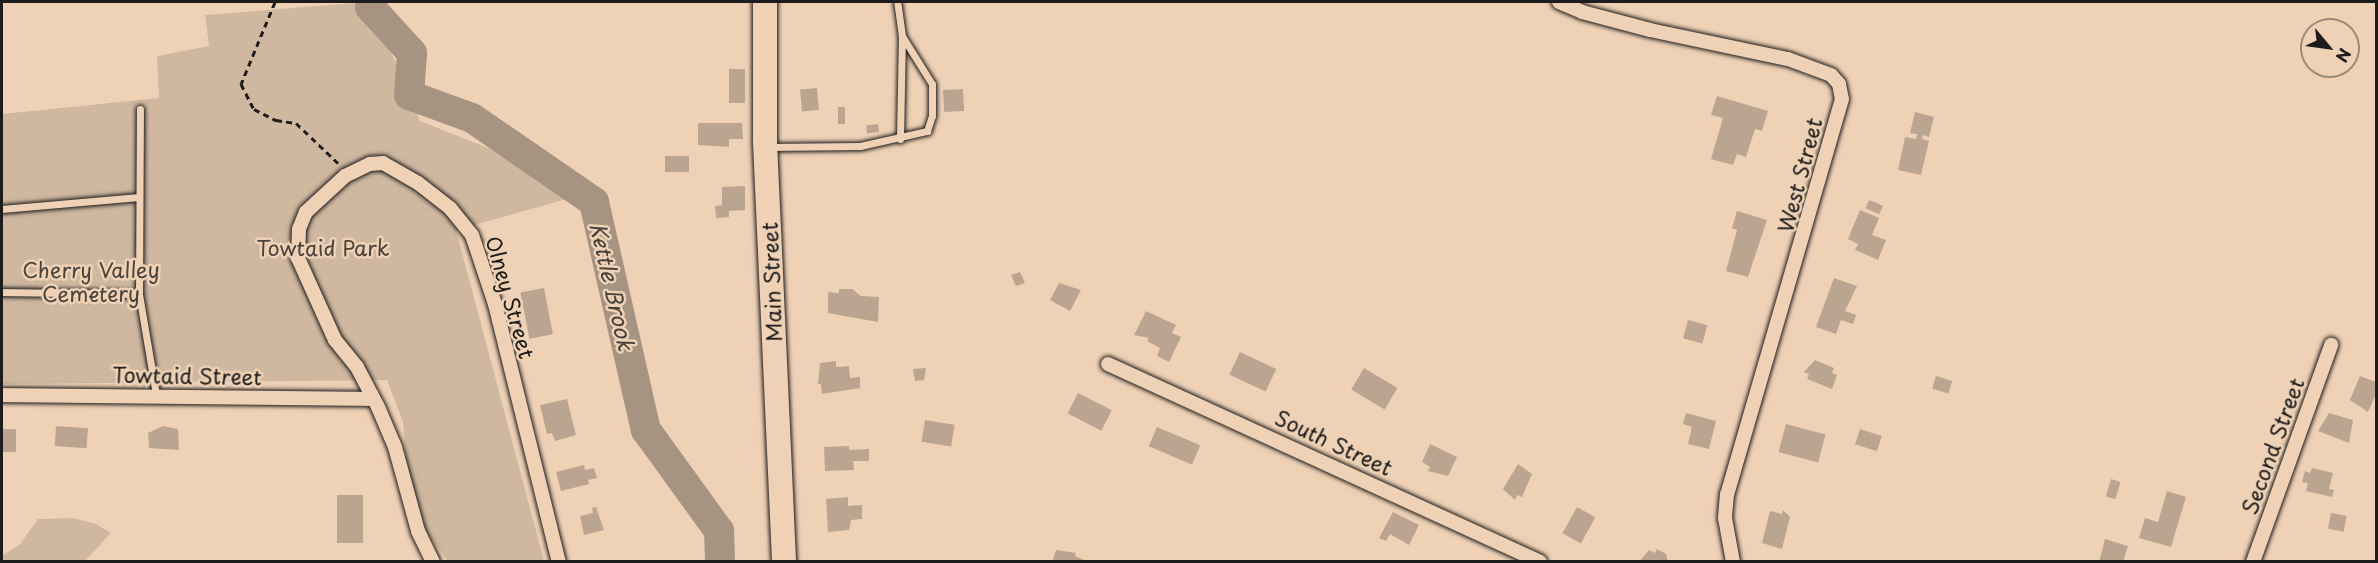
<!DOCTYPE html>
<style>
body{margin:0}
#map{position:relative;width:2378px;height:563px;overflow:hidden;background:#efd2b6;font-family:"Playpen Sans",sans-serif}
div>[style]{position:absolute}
.green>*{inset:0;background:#d0b8a0}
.river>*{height:30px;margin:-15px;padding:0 15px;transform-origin:15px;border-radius:15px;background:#a79382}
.building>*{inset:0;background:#bba590;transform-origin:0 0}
.path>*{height:3px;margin-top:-1.5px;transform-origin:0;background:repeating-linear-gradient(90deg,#1c1c1c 0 6px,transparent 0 10.5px)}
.roads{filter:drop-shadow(0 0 2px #1c1c1c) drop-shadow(0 0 2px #1c1c1c)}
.lane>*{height:7px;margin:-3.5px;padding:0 3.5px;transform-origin:3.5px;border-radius:3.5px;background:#efd2b6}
.street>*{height:14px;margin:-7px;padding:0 7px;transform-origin:7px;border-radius:7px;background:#efd2b6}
.highway>*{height:24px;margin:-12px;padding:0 12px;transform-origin:12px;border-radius:12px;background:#efd2b6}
span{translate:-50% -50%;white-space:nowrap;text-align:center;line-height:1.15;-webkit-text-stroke:5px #efd2b6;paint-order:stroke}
.street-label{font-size:21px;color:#1c1c1c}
.park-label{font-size:21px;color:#49433d}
.water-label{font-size:22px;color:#46403b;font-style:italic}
.frame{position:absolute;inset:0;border:3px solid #1c1c1c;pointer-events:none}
.north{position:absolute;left:2300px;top:18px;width:60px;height:60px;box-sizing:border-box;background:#efd2b6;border:2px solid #9b8978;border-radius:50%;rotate:119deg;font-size:16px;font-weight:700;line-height:24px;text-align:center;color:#1c1c1c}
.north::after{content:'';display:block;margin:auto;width:21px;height:27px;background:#1c1c1c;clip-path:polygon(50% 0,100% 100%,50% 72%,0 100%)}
</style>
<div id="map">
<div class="green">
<div style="clip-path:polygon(355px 3px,392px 54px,420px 121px,533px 166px,574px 197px,456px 230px,544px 561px,448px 561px,427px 533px,408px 482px,403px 422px,387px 380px,2px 384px,2px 114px,159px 98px,157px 56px,209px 46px,205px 15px)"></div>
<div style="clip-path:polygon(73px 518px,96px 524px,111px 533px,85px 561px,2px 561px,2px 556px,20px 544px,38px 519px)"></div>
</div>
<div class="river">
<div style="left:372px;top:2px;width:5px;rotate:112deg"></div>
<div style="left:370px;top:7px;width:62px;rotate:47.6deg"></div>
<div style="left:412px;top:53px;width:42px;rotate:94.1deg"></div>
<div style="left:409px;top:95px;width:67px;rotate:20.1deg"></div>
<div style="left:472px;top:118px;width:148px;rotate:34.5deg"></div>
<div style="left:594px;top:202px;width:234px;rotate:77.2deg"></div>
<div style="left:646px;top:430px;width:125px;rotate:54.1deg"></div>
<div style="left:719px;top:531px;width:31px;rotate:88deg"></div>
</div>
<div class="building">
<div style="left:729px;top:69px;width:16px;height:34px"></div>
<div style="left:817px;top:88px;width:22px;height:17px;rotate:85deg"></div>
<div style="left:963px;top:89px;width:22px;height:20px;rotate:87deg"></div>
<div style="clip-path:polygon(1717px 96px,1768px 111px,1762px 131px,1755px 129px,1746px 157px,1737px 154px,1733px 165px,1711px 159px,1723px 118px,1711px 115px)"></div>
<div style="left:838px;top:107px;width:7px;height:17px"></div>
<div style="clip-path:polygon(1915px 112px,1934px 117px,1929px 137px,1923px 135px,1922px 139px,1929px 141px,1921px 175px,1898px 170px,1905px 137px,1916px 139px,1917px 134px,1910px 133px)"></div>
<div style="clip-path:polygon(698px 123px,742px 123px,743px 139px,729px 139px,729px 147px,698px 145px)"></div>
<div style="left:878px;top:124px;width:8px;height:12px;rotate:83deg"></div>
<div style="left:665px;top:156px;width:24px;height:16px"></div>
<div style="clip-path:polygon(745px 186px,745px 210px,729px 211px,729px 217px,716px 218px,715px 206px,722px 205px,722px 187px)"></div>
<div style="left:1869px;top:200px;width:15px;height:9px;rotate:23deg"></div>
<div style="clip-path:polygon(1860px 210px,1879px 218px,1872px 235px,1886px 240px,1878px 260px,1855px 250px,1858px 244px,1848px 239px)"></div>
<div style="clip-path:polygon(1737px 211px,1767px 220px,1748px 277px,1726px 271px,1737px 230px,1732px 228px)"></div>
<div style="clip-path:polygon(1020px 272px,1025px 283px,1016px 286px,1011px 275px)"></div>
<div style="clip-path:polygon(1834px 278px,1857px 286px,1845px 311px,1856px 315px,1853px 324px,1841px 320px,1836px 334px,1816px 327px)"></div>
<div style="clip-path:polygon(1059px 283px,1081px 290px,1070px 311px,1050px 300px)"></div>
<div style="left:544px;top:288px;width:47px;height:24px;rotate:79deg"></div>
<div style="clip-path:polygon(839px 289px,852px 289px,861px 296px,879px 297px,878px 322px,828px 313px,828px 292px,839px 293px)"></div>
<div style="clip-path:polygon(1146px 311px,1176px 325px,1172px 333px,1181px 337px,1169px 362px,1157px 356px,1160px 348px,1147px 341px,1149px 338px,1134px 335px)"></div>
<div style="left:1688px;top:320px;width:20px;height:19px;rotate:15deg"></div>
<div style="left:1240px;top:352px;width:40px;height:25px;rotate:25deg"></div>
<div style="clip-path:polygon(1815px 360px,1834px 368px,1832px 373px,1837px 375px,1832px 389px,1807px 379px,1809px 374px,1804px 372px)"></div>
<div style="clip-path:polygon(836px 361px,836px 367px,849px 366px,850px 378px,860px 377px,860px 388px,822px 394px,821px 384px,818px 384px,820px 363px)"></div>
<div style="clip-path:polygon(926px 368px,924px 380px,915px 381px,913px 369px)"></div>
<div style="left:1364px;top:368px;width:39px;height:25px;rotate:31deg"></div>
<div style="left:1936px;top:376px;width:17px;height:13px;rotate:17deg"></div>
<div style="clip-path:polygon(2360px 376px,2376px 382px,2376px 394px,2368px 412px,2350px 400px)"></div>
<div style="left:1078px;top:393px;width:38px;height:23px;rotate:27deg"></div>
<div style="clip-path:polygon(567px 399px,576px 435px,555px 441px,552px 433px,547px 434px,540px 405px)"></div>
<div style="clip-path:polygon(1686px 413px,1716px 421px,1709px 449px,1688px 444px,1692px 427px,1683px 424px)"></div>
<div style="clip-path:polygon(2329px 413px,2353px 420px,2349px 443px,2318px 431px)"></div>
<div style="left:925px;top:420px;width:30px;height:22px;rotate:9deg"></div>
<div style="left:1786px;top:424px;width:41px;height:29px;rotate:15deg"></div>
<div style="left:56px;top:426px;width:32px;height:20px;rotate:4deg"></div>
<div style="clip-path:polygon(163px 426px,178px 429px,179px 450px,149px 448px,148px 433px)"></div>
<div style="left:1157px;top:427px;width:47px;height:21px;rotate:23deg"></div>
<div style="left:2px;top:429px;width:14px;height:23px"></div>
<div style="left:1860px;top:429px;width:23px;height:16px;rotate:18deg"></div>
<div style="clip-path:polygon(1430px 444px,1457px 457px,1448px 476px,1428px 471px,1430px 467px,1422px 462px)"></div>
<div style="clip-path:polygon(849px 446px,849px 450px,869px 449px,869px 461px,853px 461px,854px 470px,825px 471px,824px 447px)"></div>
<div style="clip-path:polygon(1518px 464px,1532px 474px,1522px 497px,1517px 495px,1515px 500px,1503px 489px)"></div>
<div style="clip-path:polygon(584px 465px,585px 470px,594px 468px,597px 478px,588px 480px,589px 484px,561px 491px,556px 472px)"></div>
<div style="clip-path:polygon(2312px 468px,2333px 473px,2329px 489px,2334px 490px,2332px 497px,2306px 491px,2308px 483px,2302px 482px,2305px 471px,2310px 473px)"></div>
<div style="left:2111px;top:479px;width:10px;height:18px;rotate:17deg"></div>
<div style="clip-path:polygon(2167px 491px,2186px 497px,2171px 547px,2139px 538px,2145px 518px,2158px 522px)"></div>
<div style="left:337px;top:495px;width:26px;height:48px"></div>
<div style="clip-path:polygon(848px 497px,848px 506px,862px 505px,862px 519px,851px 520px,849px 530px,828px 532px,826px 499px)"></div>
<div style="clip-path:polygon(596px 507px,604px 530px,584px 535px,580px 516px,593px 513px,592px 508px)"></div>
<div style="left:1577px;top:507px;width:21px;height:30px;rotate:29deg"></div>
<div style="clip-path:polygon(1783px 510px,1790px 517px,1782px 549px,1762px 543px,1770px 511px,1782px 514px)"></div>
<div style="clip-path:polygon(1393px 512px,1419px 525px,1409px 545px,1390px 534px,1386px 541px,1379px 538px)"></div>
<div style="left:2331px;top:513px;width:16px;height:16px;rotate:11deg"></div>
<div style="clip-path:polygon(2105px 539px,2128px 546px,2123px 562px,2099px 562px)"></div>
<div style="clip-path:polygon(1657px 549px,1666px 554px,1668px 562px,1639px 562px,1649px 550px,1655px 553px)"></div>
<div style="clip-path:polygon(1056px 550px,1076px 553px,1075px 556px,1089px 562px,1052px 562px)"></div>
</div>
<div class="path">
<div style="left:275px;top:2px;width:89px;rotate:112.5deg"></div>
<div style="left:241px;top:84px;width:28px;rotate:63deg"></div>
<div style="left:254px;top:109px;width:25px;rotate:27deg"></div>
<div style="left:276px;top:120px;width:20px;rotate:9deg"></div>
<div style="left:296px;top:123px;width:58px;rotate:43.6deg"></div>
</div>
<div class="roads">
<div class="lane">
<div style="left:900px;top:139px;width:103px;rotate:-88.9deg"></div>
<div style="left:768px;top:147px;width:92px;rotate:-0.6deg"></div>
<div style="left:860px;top:146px;width:69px;rotate:-12.6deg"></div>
<div style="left:927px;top:131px;width:16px;rotate:-72deg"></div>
<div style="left:932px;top:116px;width:32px;rotate:-90deg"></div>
<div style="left:932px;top:84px;width:57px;rotate:-122deg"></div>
<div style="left:902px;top:36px;width:34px;rotate:-98deg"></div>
<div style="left:2px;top:209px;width:137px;rotate:-5deg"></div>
<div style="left:2px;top:292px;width:137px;rotate:0.8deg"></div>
<div style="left:139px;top:294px;width:185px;rotate:-89.7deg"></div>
<div style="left:139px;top:294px;width:102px;rotate:80.4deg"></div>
</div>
<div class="street">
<div style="left:1559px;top:2px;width:25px;rotate:23deg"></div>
<div style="left:1582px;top:12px;width:70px;rotate:14.8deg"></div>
<div style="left:1650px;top:30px;width:141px;rotate:11.9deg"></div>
<div style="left:1788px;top:59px;width:46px;rotate:20.4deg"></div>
<div style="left:1831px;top:75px;width:12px;rotate:48deg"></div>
<div style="left:1839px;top:84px;width:15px;rotate:79deg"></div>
<div style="left:1842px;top:99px;width:411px;rotate:106.2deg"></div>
<div style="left:1727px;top:494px;width:24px;rotate:95deg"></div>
<div style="left:1725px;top:518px;width:45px;rotate:79.7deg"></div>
<div style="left:1108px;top:364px;width:475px;rotate:24.6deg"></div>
<div style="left:2px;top:395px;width:370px;rotate:0.6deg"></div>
<div style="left:433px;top:562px;width:34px;rotate:-116deg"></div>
<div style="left:418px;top:531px;width:87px;rotate:-105.3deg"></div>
<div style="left:395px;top:447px;width:43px;rotate:-113deg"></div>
<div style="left:378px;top:407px;width:45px;rotate:-117.7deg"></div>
<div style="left:357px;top:367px;width:35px;rotate:-129deg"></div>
<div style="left:335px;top:340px;width:90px;rotate:-114.3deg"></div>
<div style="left:298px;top:258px;width:29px;rotate:-88deg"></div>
<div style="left:299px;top:229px;width:18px;rotate:-68deg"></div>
<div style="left:306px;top:212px;width:53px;rotate:-42.7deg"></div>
<div style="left:345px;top:176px;width:28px;rotate:-26deg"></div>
<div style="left:370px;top:164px;width:13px;rotate:-4deg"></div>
<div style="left:383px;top:163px;width:40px;rotate:29.7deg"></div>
<div style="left:418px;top:183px;width:41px;rotate:38deg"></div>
<div style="left:450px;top:208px;width:35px;rotate:51deg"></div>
<div style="left:472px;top:235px;width:73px;rotate:71.6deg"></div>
<div style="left:495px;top:304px;width:266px;rotate:76.1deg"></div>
<div style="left:2253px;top:562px;width:231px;rotate:-70.2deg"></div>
</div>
<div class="highway">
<div style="left:765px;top:2px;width:140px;rotate:90deg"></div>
<div style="left:765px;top:142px;width:420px;rotate:87.4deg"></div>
</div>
</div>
<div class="street-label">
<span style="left:1799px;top:175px;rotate:-75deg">West Street</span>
<span style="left:771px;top:282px;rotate:-92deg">Main Street</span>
<span style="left:511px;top:297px;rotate:74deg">Olney Street</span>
<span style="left:187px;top:375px;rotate:1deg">Towtaid Street</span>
<span style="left:1334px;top:442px;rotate:25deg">South Street</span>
<span style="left:2272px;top:446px;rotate:-70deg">Second Street</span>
</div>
<div class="park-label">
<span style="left:323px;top:247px">Towtaid Park</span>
<span style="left:91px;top:281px">Cherry Valley<br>Cemetery</span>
</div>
<div class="water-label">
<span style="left:613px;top:286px;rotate:77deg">Kettle Brook</span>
</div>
<div class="frame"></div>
<div class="north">N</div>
</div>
